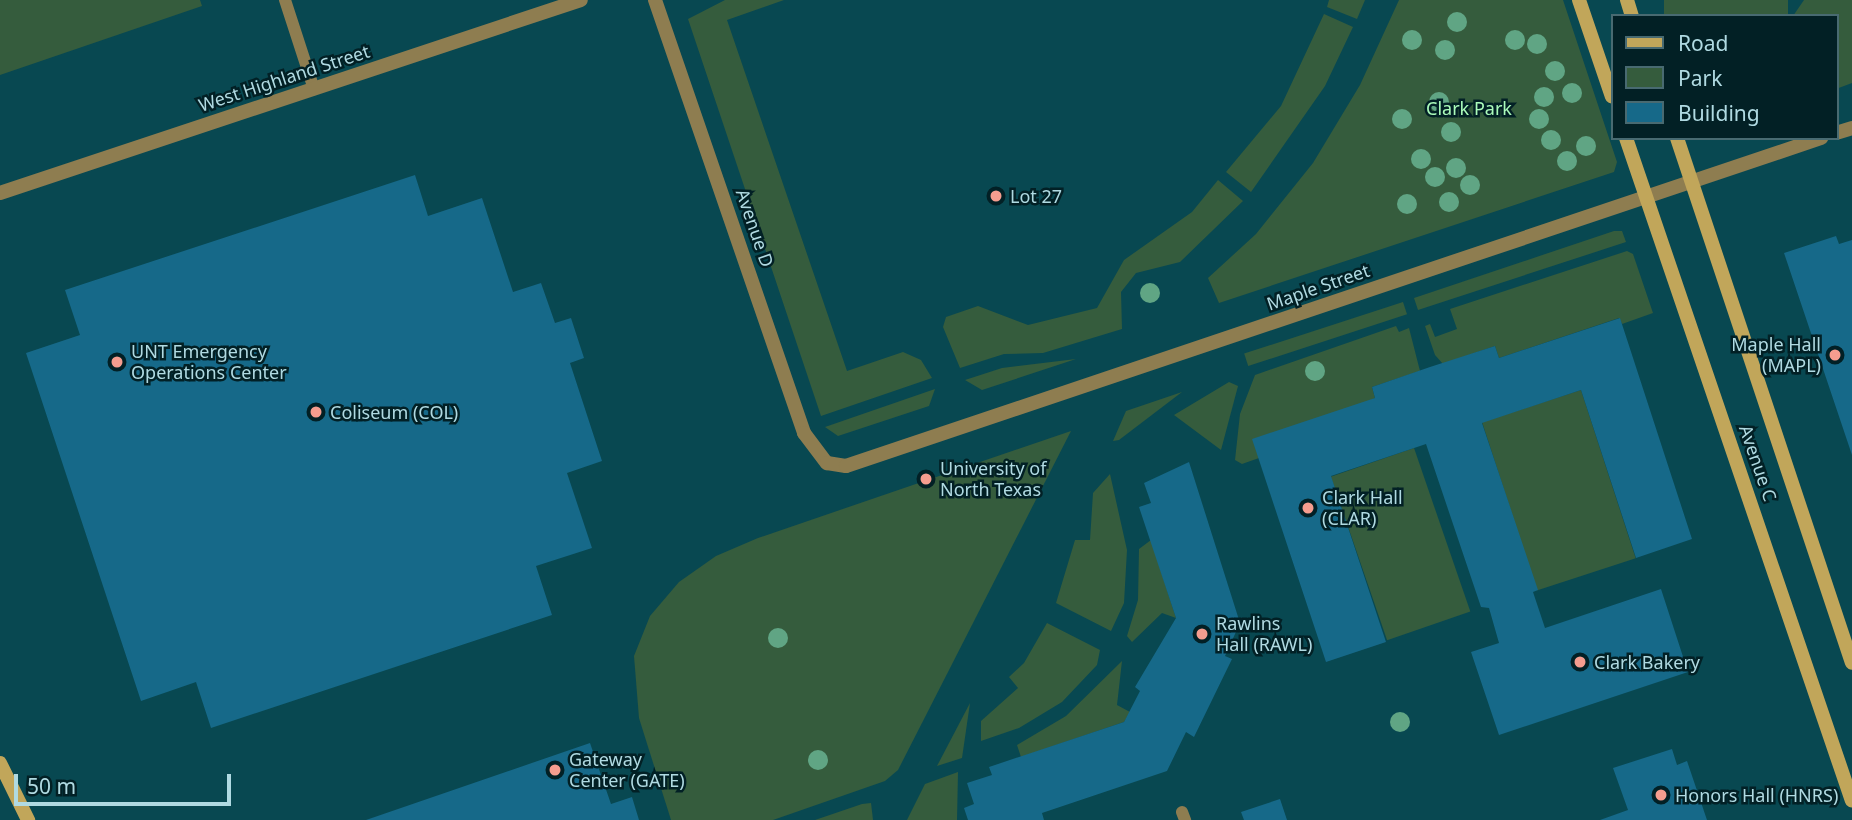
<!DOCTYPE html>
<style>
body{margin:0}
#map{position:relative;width:1852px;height:820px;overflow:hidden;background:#043b43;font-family:"Noto Sans",sans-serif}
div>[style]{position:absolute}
.built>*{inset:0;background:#084851}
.green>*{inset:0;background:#355c3d;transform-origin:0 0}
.building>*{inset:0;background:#166989}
.lane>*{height:12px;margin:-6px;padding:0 6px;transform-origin:6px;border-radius:6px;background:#8e7d50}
.street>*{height:14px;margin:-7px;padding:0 7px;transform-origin:7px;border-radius:7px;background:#8e7d50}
.secondary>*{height:14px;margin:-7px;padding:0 7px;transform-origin:7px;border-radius:7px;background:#c1a65a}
.trees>*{width:20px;height:20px;margin:-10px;border-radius:50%;background:#60a584}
.dots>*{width:19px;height:19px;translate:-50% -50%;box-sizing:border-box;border:4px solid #022025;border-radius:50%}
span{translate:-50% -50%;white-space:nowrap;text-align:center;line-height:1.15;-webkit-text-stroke:5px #022025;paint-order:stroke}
.street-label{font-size:18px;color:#b0dae2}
.park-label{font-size:18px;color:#abfbba}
.poi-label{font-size:18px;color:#b0dae2}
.left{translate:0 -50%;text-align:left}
.right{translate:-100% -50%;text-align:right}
.legend{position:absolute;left:1611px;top:14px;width:228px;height:126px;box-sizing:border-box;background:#022025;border:2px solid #486a71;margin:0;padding:9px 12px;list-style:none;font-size:21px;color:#b0dae2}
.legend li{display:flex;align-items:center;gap:14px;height:35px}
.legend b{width:35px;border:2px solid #486a71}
.scale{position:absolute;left:14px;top:774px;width:217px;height:32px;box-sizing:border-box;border:4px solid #b0dae2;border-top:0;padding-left:9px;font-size:21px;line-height:24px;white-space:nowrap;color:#b0dae2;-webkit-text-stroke:5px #022025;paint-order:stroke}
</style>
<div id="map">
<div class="built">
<div style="clip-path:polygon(evenodd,0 0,1852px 0,1852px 820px,0 820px,0 0,1612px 16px,1836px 16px,1836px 138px,1612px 138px,1612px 16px)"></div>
</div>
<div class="green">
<div style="clip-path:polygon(0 0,200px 0,202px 6px,0 75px)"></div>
<div style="clip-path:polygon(725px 0,784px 0,727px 20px,847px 371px,903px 352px,921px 360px,932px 378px,821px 416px,688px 19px)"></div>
<div style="clip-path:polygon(1329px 0,1365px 0,1357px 19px,1327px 7px)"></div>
<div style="clip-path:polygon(1399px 0,1563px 0,1617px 162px,1614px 172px,1219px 303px,1208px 278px,1256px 234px,1313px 163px,1360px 85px)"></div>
<div style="left:1664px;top:0;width:124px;height:17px"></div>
<div style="clip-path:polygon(1804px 0,1852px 0,1852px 83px,1836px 89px,1836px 16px,1793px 16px)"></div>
<div style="clip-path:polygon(1324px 14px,1353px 27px,1325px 86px,1251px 192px,1226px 172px,1281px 106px)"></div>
<div style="clip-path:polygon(1218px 180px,1243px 201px,1180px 262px,1136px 273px,1121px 292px,1122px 329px,1043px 353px,1004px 354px,960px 368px,943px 327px,946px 317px,978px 306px,1028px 325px,1097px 308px,1124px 260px,1192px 212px)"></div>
<div style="clip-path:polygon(1614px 231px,1622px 231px,1626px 242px,1418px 310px,1414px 298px)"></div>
<div style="clip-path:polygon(1627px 251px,1633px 254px,1653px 313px,1622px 324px,1619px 318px,1499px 358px,1495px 346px,1443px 364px,1435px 355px,1425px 326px,1430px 324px,1435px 337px,1457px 329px,1450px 309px)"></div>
<div style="left:1403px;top:302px;width:13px;height:167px;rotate:72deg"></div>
<div style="clip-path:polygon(1396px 326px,1399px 332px,1409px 328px,1420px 371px,1372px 387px,1375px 398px,1259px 458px,1242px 464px,1235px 460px,1240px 414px,1255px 375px)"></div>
<div style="clip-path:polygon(1076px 359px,982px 390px,965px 380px,1002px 368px)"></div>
<div style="clip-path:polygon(1229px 382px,1238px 386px,1221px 450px,1174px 415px)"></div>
<div style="clip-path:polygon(935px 389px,929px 406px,838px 436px,825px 427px)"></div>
<div style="left:1581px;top:390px;width:177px;height:104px;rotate:72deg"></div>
<div style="clip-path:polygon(1182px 392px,1119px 440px,1113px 441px,1126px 411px)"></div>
<div style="clip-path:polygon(1071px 431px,898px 770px,885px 781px,773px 820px,671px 820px,639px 718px,634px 656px,650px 616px,679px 582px,716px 556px,758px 538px)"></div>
<div style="left:1414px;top:448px;width:173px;height:88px;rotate:71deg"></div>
<div style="clip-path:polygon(1110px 474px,1127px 550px,1124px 603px,1111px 631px,1056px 603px,1075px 540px,1090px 540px,1093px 493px)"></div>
<div style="clip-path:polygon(1151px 540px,1176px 618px,1162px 613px,1132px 642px,1127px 636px,1138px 600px,1139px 549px)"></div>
<div style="clip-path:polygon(1047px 623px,1100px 650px,1097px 665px,1062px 702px,1019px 728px,981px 741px,981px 721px,1018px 688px,1009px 677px,1024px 663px)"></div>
<div style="clip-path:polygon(1122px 661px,1117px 705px,1130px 712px,1124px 722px,1021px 757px,1017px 745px,1066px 716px)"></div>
<div style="clip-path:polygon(970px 703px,962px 758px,937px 766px)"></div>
<div style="clip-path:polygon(958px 772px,957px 820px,907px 820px,925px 784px)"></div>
<div style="clip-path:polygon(871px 803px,873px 820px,815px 820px,862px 804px)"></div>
</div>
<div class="building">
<div style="clip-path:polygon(415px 175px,428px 216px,482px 198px,513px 292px,541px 283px,555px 323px,571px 318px,584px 358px,570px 363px,602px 461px,567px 473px,592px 548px,536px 566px,552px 615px,211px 728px,196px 682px,141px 701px,26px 353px,80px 335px,65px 290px)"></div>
<div style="clip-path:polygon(1836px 236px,1839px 244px,1852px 240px,1852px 455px,1784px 253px)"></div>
<div style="clip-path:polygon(1620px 318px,1692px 539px,1636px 558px,1581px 390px,1482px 423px,1538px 590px,1533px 592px,1545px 628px,1661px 589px,1688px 672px,1499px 735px,1471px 652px,1499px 643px,1489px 608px,1481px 607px,1426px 444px,1331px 476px,1386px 642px,1326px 662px,1252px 439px,1375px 398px,1372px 387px,1430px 367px,1495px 346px,1499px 358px)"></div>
<div style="clip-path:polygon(1189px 462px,1240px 623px,1225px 656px,1232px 659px,1194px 737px,1186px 732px,1167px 771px,1042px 813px,1044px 820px,968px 820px,964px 808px,974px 804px,967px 783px,992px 775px,989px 767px,1124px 722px,1140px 691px,1135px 687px,1176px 618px,1139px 507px,1151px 503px,1144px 483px)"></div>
<div style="clip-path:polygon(590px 743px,611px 804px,632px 797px,639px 820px,366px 820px)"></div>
<div style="clip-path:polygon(1672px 749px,1677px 765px,1687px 761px,1707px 820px,1600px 820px,1628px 810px,1613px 768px)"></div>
<div style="clip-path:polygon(1280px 799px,1287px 820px,1244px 820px,1241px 812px)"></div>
</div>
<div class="lane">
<div style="left:285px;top:0;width:94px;rotate:72deg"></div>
<div style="left:1182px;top:812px;width:9px;rotate:69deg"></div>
</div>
<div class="street">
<div style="left:655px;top:0;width:458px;rotate:71deg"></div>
<div style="left:804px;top:433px;width:38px;rotate:53deg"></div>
<div style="left:827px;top:463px;width:19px;rotate:9deg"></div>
<div style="left:846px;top:466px;width:1029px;rotate:-18.59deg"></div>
<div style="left:1836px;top:133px;width:17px;rotate:-17deg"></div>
<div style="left:0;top:193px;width:612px;rotate:-18.38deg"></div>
</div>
<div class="secondary">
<div style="left:1579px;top:0;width:102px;rotate:71.2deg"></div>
<div style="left:1627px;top:0;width:17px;rotate:73deg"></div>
<div style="left:1626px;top:138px;width:700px;rotate:71.18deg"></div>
<div style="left:1677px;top:138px;width:553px;rotate:71.57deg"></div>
<div style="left:0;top:763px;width:64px;rotate:63.8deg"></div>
</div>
<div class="trees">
<div style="left:1457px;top:22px"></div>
<div style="left:1412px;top:40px"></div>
<div style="left:1515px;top:40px"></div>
<div style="left:1537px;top:44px"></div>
<div style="left:1445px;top:50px"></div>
<div style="left:1555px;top:71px"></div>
<div style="left:1572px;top:93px"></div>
<div style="left:1544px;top:97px"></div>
<div style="left:1439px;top:102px"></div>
<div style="left:1402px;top:119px"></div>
<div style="left:1539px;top:119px"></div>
<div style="left:1451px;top:132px"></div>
<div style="left:1551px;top:140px"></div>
<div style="left:1586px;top:146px"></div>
<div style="left:1421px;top:159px"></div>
<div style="left:1567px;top:161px"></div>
<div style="left:1456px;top:168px"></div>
<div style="left:1435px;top:177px"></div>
<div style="left:1470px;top:185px"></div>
<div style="left:1449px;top:202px"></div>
<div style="left:1407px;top:204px"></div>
<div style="left:1150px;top:293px"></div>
<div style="left:1315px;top:371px"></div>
<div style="left:778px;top:638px"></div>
<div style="left:1400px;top:722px"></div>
<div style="left:818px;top:760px"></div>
</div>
<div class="dots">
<div style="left:996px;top:196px;background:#f59d8f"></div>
<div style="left:1835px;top:355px;background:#f59d8f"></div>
<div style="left:117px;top:362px;background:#f59d8f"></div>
<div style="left:316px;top:412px;background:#f59d8f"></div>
<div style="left:926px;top:479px;background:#f59d8f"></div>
<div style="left:1308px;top:508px;background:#f59d8f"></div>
<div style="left:1202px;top:634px;background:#f59d8f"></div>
<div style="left:1580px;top:662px;background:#f59d8f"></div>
<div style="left:555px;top:770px;background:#f59d8f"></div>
<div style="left:1661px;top:795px;background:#f59d8f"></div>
</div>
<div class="street-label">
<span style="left:284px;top:78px;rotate:-18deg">West Highland Street</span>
<span style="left:755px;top:228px;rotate:71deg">Avenue D</span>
<span style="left:1318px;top:287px;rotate:-19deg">Maple Street</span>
<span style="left:1758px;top:463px;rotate:71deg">Avenue C</span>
</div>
<div class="park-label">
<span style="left:1469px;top:108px">Clark Park</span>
</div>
<div class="poi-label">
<span class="left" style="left:1010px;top:196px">Lot 27</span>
<span class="right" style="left:1821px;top:355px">Maple Hall<br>(MAPL)</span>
<span class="left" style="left:131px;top:362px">UNT Emergency<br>Operations Center</span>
<span class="left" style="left:330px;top:412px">Coliseum (COL)</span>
<span class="left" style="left:940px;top:479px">University of<br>North Texas</span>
<span class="left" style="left:1322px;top:508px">Clark Hall<br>(CLAR)</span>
<span class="left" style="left:1216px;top:634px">Rawlins<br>Hall (RAWL)</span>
<span class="left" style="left:1594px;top:662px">Clark Bakery</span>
<span class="left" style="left:569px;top:770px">Gateway<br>Center (GATE)</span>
<span class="left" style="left:1675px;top:795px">Honors Hall (HNRS)</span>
</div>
<ul class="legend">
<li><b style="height:9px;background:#c1a65a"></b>Road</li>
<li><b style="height:19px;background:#355c3d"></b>Park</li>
<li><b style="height:19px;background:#166989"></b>Building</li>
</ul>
<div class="scale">50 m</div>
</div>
